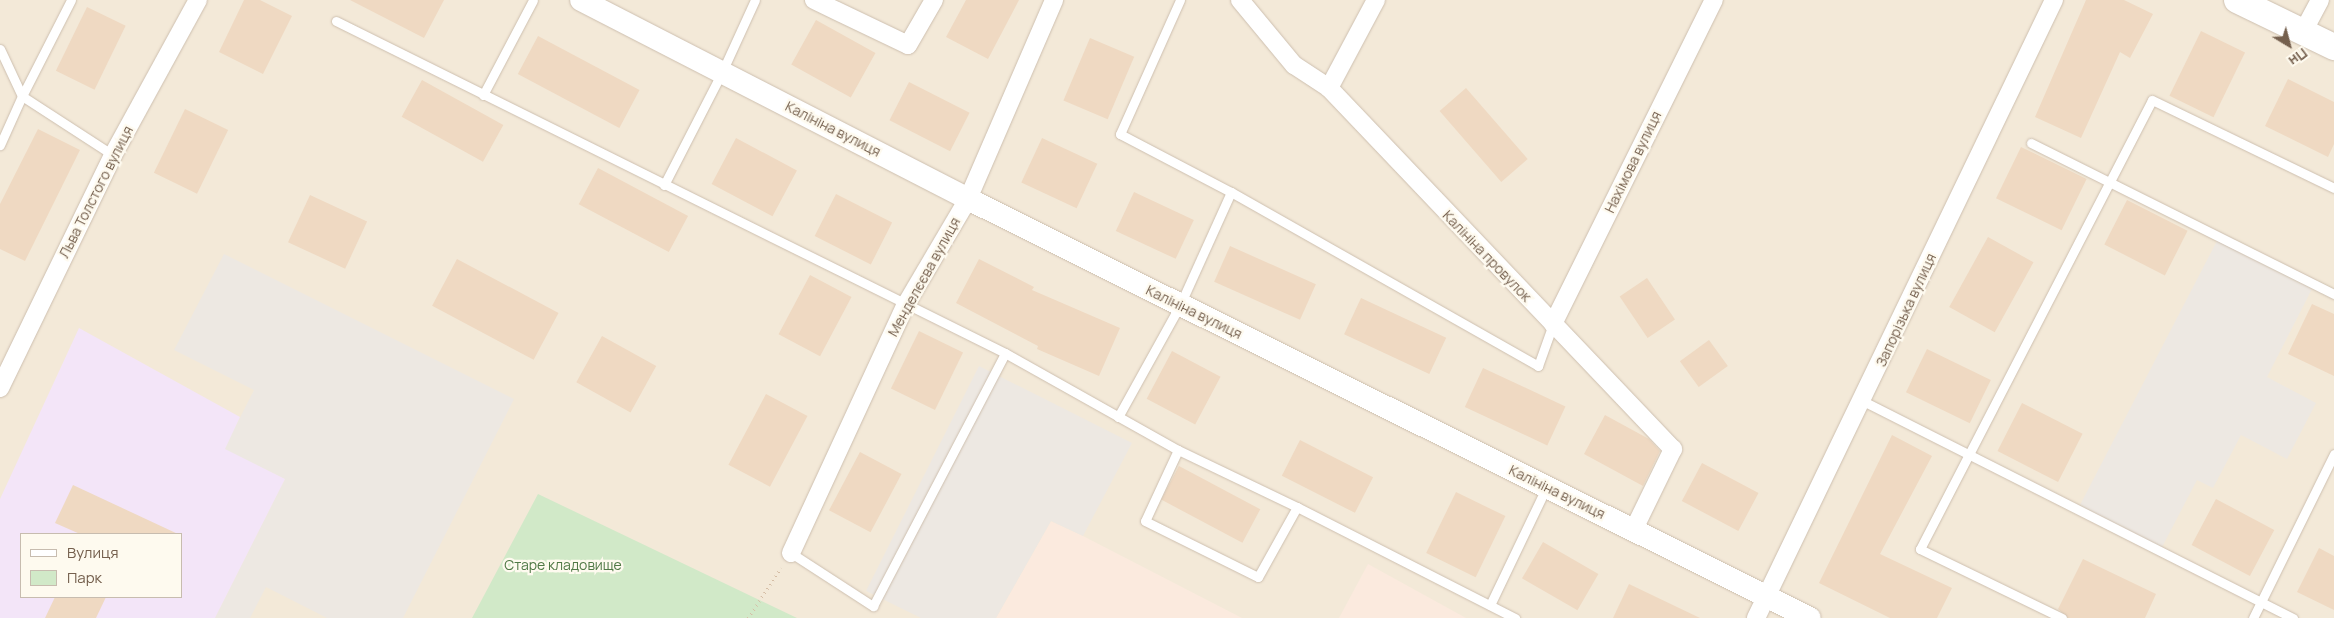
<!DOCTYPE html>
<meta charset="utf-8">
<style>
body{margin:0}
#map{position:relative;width:2334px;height:618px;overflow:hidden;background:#fbf6e9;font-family:Manrope,sans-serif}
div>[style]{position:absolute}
.residential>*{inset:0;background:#f3e9d8}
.commercial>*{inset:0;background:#fbeade}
.industrial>*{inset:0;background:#ede8e2}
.education>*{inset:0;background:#f3e5f8}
.green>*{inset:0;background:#d1e9c8}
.building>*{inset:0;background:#efd9c2;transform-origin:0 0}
.path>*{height:3px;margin-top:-1.5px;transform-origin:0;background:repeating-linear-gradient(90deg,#d5bda5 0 1px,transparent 0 5px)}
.roads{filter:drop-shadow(0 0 1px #cdbfaf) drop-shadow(0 0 1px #cdbfaf)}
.service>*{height:9px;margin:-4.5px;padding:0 4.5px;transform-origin:4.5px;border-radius:4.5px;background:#fff}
.minor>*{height:18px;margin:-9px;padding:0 9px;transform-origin:9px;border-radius:9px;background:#fff}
.tertiary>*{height:22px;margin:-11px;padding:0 11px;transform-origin:11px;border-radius:11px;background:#fff}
.secondary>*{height:26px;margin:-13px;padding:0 13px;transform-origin:13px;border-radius:13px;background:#fff}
span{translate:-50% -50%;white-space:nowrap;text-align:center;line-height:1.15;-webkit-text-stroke:4.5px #fefaef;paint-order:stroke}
.street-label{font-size:14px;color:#75604e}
.park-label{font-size:14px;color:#507946}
.legend{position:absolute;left:20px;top:533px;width:162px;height:65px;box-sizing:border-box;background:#fefaef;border:1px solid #c7bcaf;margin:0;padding:6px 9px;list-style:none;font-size:15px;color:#75604e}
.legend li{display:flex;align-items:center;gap:10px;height:25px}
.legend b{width:25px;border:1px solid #c7bcaf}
.north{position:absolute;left:2264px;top:20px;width:50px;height:50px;-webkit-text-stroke:4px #fefaef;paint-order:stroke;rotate:143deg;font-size:14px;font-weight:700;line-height:20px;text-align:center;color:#75604e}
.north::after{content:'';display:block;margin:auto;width:18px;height:22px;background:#75604e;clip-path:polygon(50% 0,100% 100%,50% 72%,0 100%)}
</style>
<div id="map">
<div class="residential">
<div style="clip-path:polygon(evenodd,0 0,2334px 0,2334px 618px,0 618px,0 0,21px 534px,181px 534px,181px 597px,21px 597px,21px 534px)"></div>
</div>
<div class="commercial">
<div style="clip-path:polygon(1051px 521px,1083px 536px,1242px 618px,996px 618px)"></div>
<div style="clip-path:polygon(1368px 564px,1466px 618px,1339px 618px)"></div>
</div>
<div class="industrial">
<div style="clip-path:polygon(2219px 237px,2314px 285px,2267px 377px,2316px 403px,2287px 459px,2241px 435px,2213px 488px,2197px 480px,2161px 549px,2079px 507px)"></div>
<div style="clip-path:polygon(224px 254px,514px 399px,403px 618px,327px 618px,266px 587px,250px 618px,215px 618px,285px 479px,224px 449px,254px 390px,174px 350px)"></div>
<div style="clip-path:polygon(979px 366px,1132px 443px,1083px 536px,1051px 521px,996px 618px,921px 618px,866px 591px)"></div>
</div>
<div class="education">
<div style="clip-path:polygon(evenodd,79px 328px,240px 417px,225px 449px,285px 479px,215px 618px,0 618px,0 499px,79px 328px,21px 534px,181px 534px,181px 597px,21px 597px,21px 534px)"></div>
</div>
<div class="green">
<div style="clip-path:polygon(538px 494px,797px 618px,472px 618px)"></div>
</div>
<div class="building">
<div style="clip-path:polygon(244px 0,260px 0,292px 16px,263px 74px,219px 52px)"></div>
<div style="clip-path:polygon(350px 0,444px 0,424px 38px)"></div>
<div style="clip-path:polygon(966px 0,1019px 0,988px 59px,946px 37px)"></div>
<div style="clip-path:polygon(2086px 0,2124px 0,2153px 14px,2130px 58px,2120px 52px,2081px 138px,2035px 117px)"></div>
<div style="left:87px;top:7px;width:43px;height:71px;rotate:26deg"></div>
<div style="left:816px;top:20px;width:68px;height:51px;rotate:29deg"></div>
<div style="left:2201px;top:31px;width:49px;height:72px;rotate:26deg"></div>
<div style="left:538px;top:36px;width:115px;height:43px;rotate:28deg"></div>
<div style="left:1090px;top:38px;width:48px;height:68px;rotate:23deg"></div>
<div style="clip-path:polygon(2288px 79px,2334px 102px,2334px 144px,2328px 157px,2265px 126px)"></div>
<div style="left:422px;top:80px;width:93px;height:42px;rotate:29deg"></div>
<div style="left:909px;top:82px;width:68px;height:43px;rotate:27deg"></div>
<div style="left:1466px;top:88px;width:94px;height:35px;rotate:49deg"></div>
<div style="left:185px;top:109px;width:48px;height:71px;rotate:26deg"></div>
<div style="clip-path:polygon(38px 129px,80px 150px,25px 261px,0 249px,0 204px)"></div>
<div style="left:736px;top:138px;width:69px;height:52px;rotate:28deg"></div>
<div style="left:1042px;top:138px;width:61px;height:49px;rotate:25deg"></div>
<div style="left:2021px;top:147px;width:73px;height:57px;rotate:26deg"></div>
<div style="left:598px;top:168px;width:102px;height:41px;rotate:28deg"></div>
<div style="left:1134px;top:192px;width:66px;height:43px;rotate:25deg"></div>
<div style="left:836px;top:194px;width:63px;height:47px;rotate:27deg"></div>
<div style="left:310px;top:195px;width:63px;height:52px;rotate:25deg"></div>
<div style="left:2127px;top:200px;width:68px;height:50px;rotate:27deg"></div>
<div style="left:1988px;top:237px;width:52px;height:80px;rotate:29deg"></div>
<div style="left:1230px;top:246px;width:94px;height:39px;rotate:24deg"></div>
<div style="left:457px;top:259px;width:115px;height:53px;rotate:28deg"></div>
<div style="clip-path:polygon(979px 259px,1034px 287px,1032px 290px,1120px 328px,1099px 376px,1037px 349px,1038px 346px,956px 303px)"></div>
<div style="left:810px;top:275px;width:47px;height:67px;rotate:28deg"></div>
<div style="left:1647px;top:278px;width:50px;height:33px;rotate:56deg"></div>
<div style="left:1361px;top:298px;width:94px;height:40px;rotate:25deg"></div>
<div style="clip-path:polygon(2312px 304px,2334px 314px,2334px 376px,2288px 354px)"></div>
<div style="left:919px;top:331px;width:49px;height:64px;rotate:26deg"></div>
<div style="left:602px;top:336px;width:62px;height:53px;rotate:29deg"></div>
<div style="left:1709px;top:340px;width:32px;height:36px;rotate:54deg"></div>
<div style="left:1927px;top:349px;width:71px;height:48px;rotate:26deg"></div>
<div style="left:1172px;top:351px;width:55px;height:54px;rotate:28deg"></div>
<div style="left:1483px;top:368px;width:91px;height:43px;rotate:25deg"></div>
<div style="left:766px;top:394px;width:47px;height:80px;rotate:28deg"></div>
<div style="left:2022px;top:403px;width:68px;height:54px;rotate:27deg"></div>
<div style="clip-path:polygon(1605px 415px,1649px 439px,1660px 451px,1643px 486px,1584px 454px)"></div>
<div style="clip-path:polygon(1892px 435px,1932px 456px,1880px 554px,1952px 588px,1937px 618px,1890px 618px,1819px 583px)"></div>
<div style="left:1300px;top:440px;width:82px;height:40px;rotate:27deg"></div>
<div style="left:860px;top:452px;width:47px;height:66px;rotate:28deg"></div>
<div style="left:1702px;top:463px;width:64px;height:43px;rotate:28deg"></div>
<div style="left:1179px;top:466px;width:92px;height:38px;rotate:28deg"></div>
<div style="clip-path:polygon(73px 485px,178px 534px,80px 534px,55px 523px)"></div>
<div style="left:1456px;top:492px;width:55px;height:68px;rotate:26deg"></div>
<div style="left:2216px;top:499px;width:66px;height:52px;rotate:28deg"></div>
<div style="left:1543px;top:542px;width:64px;height:42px;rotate:30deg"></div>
<div style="clip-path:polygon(2319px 548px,2334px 556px,2334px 610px,2297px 592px)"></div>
<div style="clip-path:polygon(2083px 559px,2156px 594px,2145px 618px,2068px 618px,2058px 609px)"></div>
<div style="clip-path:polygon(1629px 584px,1700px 618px,1613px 618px)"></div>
<div style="clip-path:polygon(55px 597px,106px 597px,96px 618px,45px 618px)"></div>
</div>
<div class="path">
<div style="left:748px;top:618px;width:60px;rotate:-56.6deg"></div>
</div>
<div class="roads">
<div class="service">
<div style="left:71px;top:0;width:108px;rotate:117deg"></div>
<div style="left:22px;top:96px;width:108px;rotate:33deg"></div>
<div style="left:1180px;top:0;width:147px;rotate:114.1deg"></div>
<div style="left:1120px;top:134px;width:125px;rotate:27.6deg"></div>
<div style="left:1231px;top:192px;width:353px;rotate:29.5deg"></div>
<div style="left:1538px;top:366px;width:45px;rotate:-70.3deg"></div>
<div style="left:336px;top:21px;width:747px;rotate:26.39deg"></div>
<div style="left:1005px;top:353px;width:198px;rotate:29.3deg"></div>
<div style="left:1178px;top:450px;width:78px;rotate:114.9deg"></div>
<div style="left:1145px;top:521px;width:126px;rotate:26.4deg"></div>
<div style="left:1258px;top:577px;width:80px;rotate:-60.9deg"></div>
<div style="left:1297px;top:507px;width:245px;rotate:27deg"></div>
<div style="left:0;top:49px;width:52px;rotate:64.9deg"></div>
<div style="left:22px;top:96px;width:54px;rotate:114.2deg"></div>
<div style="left:483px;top:95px;width:107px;rotate:-62.2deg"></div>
<div style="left:2031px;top:143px;width:339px;rotate:26.5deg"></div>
<div style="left:664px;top:185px;width:127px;rotate:-62.8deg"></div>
<div style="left:722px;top:72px;width:79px;rotate:-65.4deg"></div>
<div style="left:1863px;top:401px;width:482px;rotate:26.8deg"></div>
<div style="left:1118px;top:417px;width:128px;rotate:-61deg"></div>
<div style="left:1180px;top:305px;width:124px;rotate:-65.7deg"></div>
<div style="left:1178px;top:450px;width:132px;rotate:25.6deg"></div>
<div style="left:791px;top:553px;width:98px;rotate:32.9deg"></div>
<div style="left:873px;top:606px;width:285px;rotate:-62.4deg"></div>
<div style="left:1490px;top:605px;width:130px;rotate:-64.4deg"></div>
<div style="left:2062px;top:618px;width:158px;rotate:-154.1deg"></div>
<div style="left:1920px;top:549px;width:505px;rotate:-62.67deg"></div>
<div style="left:2152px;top:100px;width:202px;rotate:25.8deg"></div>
<div style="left:2253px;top:618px;width:183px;rotate:-63.7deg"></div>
</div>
<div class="minor">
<div style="left:814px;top:0;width:104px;rotate:25.6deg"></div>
<div style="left:908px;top:45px;width:52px;rotate:-60deg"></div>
<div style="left:1240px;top:0;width:85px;rotate:50.3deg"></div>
<div style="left:1294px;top:65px;width:42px;rotate:33.3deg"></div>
<div style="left:1329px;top:88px;width:499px;rotate:46.4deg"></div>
<div style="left:1673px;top:449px;width:89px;rotate:116deg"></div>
<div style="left:2303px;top:32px;width:36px;rotate:-62deg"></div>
<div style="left:1329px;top:88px;width:100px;rotate:-61.9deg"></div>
<div style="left:1553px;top:324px;width:362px;rotate:-63.6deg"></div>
<div style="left:0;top:388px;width:259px;rotate:-64.1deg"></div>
<div style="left:113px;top:155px;width:177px;rotate:-61.3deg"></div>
<div style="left:791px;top:553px;width:272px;rotate:-65.2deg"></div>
<div style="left:905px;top:306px;width:124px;rotate:-59.5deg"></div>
<div style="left:968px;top:199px;width:217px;rotate:-66.6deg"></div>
<div style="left:1756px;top:618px;width:686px;rotate:-64.26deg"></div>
</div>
<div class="tertiary">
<div style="left:581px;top:0;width:435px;rotate:27.2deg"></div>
<div style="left:968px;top:199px;width:940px;rotate:26.46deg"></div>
</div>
<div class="secondary">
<div style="left:2237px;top:0;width:108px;rotate:25.9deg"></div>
</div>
</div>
<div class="street-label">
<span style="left:833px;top:129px;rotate:27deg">Калініна вулиця</span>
<span style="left:1633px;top:162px;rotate:-64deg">Нахімова вулиця</span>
<span style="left:96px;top:192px;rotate:-63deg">Льва Толстого вулиця</span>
<span style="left:1487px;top:256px;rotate:46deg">Калініна провулок</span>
<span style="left:924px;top:277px;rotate:-61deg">Менделєєва вулиця</span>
<span style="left:1906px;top:310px;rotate:-65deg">Запорізька вулиця</span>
<span style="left:1194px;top:312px;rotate:26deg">Калініна вулиця</span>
<span style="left:1557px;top:492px;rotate:26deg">Калініна вулиця</span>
</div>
<div class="park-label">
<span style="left:563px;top:565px">Старе кладовище</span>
</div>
<ul class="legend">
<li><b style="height:6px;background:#fff"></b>Вулиця</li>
<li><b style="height:14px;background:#d1e9c8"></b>Парк</li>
</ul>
<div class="north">Пн</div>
</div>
